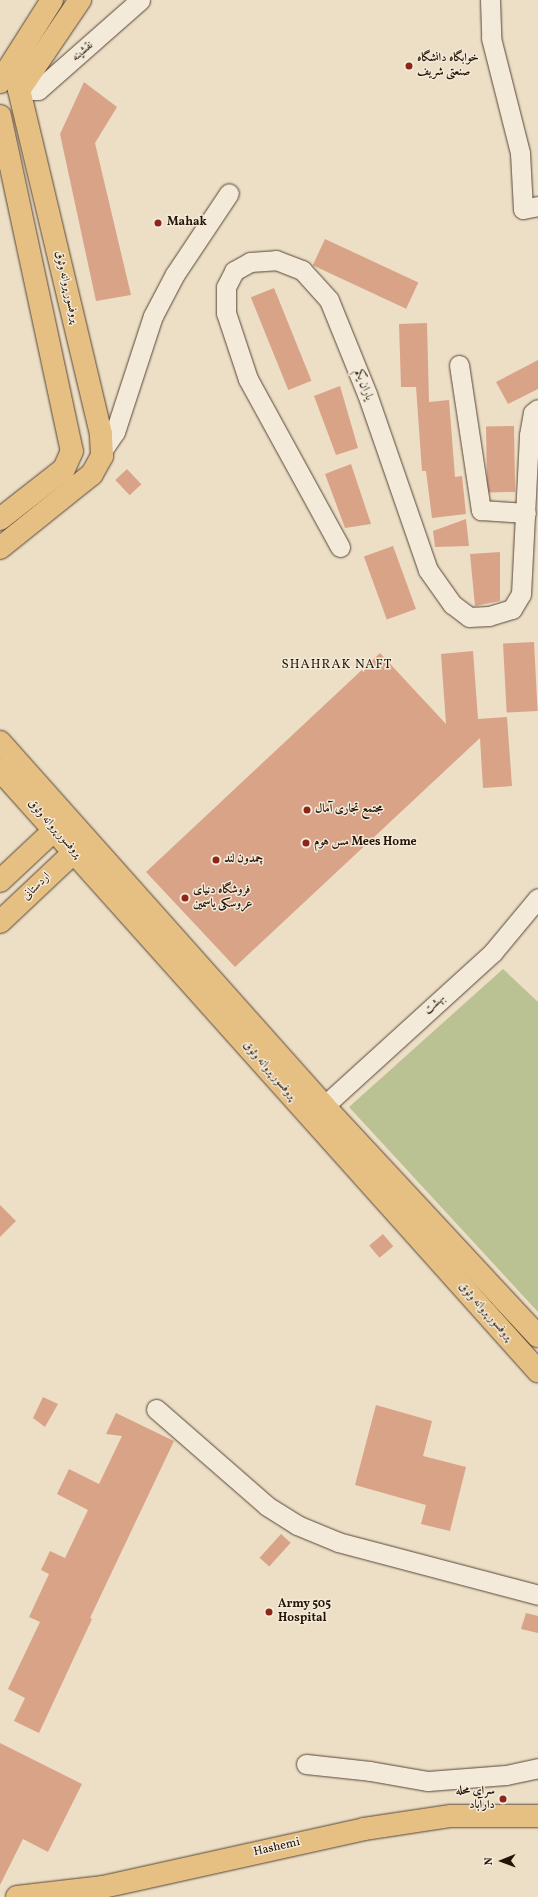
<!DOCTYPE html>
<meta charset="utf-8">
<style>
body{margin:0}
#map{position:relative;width:538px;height:1897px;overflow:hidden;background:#eddec6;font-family:Vollkorn,Amiri,serif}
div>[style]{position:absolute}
.green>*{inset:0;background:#bac193}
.building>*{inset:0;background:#d9a388;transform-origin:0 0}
.roads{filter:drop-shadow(0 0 1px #574635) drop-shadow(0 0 1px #574635)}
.minor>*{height:19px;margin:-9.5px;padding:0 9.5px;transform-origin:9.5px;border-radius:9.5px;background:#f3eada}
.major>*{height:22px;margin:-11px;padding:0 11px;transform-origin:11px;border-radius:11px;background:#e6bf83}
.dots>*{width:11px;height:11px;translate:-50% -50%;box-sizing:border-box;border:2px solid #f3eada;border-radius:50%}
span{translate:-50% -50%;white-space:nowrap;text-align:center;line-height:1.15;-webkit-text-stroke:3px #f3eada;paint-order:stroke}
.street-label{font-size:12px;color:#251405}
.poi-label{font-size:12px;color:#251405;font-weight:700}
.left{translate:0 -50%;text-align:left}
.right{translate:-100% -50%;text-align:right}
.neighbourhood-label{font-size:13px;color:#251405;letter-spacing:1px}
.north{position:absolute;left:482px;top:1841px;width:40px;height:40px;-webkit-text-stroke:3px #f3eada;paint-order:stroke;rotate:269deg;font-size:11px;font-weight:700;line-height:16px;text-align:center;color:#251405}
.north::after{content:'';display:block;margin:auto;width:14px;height:18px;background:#251405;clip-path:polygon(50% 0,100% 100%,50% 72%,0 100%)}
</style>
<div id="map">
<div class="green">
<div style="clip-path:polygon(503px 969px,538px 1002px,538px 1312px,349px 1107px)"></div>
</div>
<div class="building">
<div style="clip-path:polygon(84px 82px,117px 107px,95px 143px,131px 295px,96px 301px,60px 134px)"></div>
<div style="left:325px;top:239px;width:103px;height:29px;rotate:25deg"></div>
<div style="left:274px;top:288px;width:100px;height:25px;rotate:68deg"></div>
<div style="clip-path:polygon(427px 323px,429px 402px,449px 400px,455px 477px,462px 476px,466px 514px,432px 518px,426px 471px,422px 471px,416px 387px,401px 387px,399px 324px)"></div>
<div style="clip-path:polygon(538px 360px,538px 389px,508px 404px,496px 382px)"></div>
<div style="clip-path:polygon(340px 386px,358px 448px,336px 455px,314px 396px)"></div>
<div style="left:514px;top:426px;width:66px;height:28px;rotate:89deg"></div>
<div style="clip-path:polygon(351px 464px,371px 524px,345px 528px,325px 474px)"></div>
<div style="left:127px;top:469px;width:21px;height:16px;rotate:47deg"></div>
<div style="clip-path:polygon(466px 519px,469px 546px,435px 547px,433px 531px)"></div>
<div style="left:393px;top:546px;width:67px;height:31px;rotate:70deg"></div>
<div style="clip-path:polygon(500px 552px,500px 601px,475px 606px,470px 554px)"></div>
<div style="left:534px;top:642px;width:69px;height:31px;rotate:87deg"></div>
<div style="clip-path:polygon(473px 651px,478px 719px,507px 717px,512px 786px,483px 788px,480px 738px,235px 967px,146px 872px,380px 653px,446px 724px,441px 654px)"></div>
<div style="clip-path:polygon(0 1205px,16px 1221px,0 1237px)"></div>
<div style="left:383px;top:1234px;width:16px;height:18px;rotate:50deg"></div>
<div style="clip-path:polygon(43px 1397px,58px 1404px,45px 1427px,33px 1418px)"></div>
<div style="clip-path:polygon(376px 1405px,432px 1421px,423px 1456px,466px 1467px,450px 1531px,421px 1524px,426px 1505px,355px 1485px)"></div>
<div style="clip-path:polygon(116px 1413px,174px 1441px,90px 1618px,92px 1619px,39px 1733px,14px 1721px,25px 1698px,8px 1689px,40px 1622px,29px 1617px,49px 1574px,41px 1570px,50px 1551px,65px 1558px,88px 1510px,57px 1494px,69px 1469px,99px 1484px,122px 1436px,106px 1434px)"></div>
<div style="left:281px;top:1534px;width:13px;height:32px;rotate:42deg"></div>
<div style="clip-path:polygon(526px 1613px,538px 1616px,538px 1633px,521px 1629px)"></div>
<div style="clip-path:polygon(0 1743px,82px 1784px,48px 1852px,23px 1839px,0 1885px)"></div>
</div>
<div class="roads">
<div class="minor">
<div style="left:490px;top:0;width:38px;rotate:88deg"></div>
<div style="left:491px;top:38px;width:119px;rotate:75.8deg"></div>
<div style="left:520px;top:153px;width:56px;rotate:86.9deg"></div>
<div style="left:523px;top:209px;width:15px;rotate:-11deg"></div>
<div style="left:19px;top:90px;width:19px"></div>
<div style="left:38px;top:90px;width:136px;rotate:-41.4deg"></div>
<div style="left:459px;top:365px;width:147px;rotate:81.4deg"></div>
<div style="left:481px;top:510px;width:45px;rotate:3.8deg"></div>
<div style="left:102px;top:451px;width:23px;rotate:-56deg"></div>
<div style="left:115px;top:432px;width:122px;rotate:-71.9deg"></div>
<div style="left:153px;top:316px;width:47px;rotate:-62.4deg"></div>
<div style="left:175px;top:274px;width:97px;rotate:-56.3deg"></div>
<div style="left:340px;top:547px;width:192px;rotate:-118.7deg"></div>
<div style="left:248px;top:379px;width:70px;rotate:-108.4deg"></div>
<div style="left:226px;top:313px;width:26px;rotate:-90deg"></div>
<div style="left:226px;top:287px;width:18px;rotate:-63deg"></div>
<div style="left:234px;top:271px;width:18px;rotate:-29deg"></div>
<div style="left:250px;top:262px;width:26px;rotate:-4deg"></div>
<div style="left:276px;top:260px;width:28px;rotate:21deg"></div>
<div style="left:302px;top:270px;width:40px;rotate:48deg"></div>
<div style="left:329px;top:300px;width:101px;rotate:68deg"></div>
<div style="left:367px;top:394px;width:186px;rotate:70.9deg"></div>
<div style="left:428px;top:570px;width:42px;rotate:54.8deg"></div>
<div style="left:452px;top:604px;width:21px;rotate:37deg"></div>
<div style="left:469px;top:617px;width:20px;rotate:-3deg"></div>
<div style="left:489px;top:616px;width:24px;rotate:-17deg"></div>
<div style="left:512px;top:609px;width:17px;rotate:-59deg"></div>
<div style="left:521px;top:594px;width:159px;rotate:-87.1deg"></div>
<div style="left:529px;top:435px;width:22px;rotate:-80deg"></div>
<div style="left:533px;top:413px;width:6px;rotate:-39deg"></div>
<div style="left:324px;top:1106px;width:229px;rotate:-42.3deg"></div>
<div style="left:493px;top:952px;width:70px;rotate:-50.2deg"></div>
<div style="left:156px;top:1409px;width:147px;rotate:41.1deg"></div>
<div style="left:267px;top:1506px;width:36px;rotate:32deg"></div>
<div style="left:297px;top:1525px;width:44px;rotate:22.5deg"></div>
<div style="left:338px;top:1542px;width:207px;rotate:14.8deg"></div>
<div style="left:306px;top:1764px;width:64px;rotate:6.2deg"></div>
<div style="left:370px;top:1771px;width:59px;rotate:9.8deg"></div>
<div style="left:428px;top:1781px;width:78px;rotate:-4.4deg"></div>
<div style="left:506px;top:1775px;width:33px;rotate:-12deg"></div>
</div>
<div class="major">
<div style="left:0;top:82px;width:97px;rotate:-57.6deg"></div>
<div style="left:0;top:116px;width:343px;rotate:77.9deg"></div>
<div style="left:72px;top:451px;width:20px;rotate:114deg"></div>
<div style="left:64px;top:469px;width:81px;rotate:142deg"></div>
<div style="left:0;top:548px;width:118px;rotate:-38.8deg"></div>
<div style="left:92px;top:474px;width:21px;rotate:-61deg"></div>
<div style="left:102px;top:456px;width:22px;rotate:-93deg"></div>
<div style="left:101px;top:434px;width:354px;rotate:-103.4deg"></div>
<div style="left:19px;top:90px;width:109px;rotate:-55.9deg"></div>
<div style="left:0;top:742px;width:487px;rotate:48.3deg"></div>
<div style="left:324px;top:1106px;width:314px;rotate:47.1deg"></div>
<div style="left:0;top:770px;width:807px;rotate:48.17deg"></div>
<div style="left:0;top:881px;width:91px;rotate:-43.2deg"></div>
<div style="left:0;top:922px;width:117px;rotate:-43.3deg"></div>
<div style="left:17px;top:1897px;width:87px;rotate:-6.6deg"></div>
<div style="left:103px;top:1887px;width:267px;rotate:-12.5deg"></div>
<div style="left:364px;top:1829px;width:88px;rotate:-8.5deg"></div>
<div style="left:451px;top:1816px;width:87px"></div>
</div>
</div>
<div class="dots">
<div style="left:409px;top:66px;background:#8f2418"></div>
<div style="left:158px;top:223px;background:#8f2418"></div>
<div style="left:307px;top:810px;background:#8f2418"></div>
<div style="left:306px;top:843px;background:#8f2418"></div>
<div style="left:216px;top:860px;background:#8f2418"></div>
<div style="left:185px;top:898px;background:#8f2418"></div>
<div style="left:269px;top:1612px;background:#8f2418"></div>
<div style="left:503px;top:1799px;background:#8f2418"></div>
</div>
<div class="street-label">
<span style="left:83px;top:52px;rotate:-41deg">نقشینه</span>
<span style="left:66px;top:287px;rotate:77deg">پروفسور پروانه وثوق</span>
<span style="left:363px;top:385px;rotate:69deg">یاران یکم</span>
<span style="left:54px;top:829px;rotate:48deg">پروفسور پروانه وثوق</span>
<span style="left:37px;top:887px;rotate:-44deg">اردستانی</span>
<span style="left:435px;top:1005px;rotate:-42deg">بهشت</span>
<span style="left:269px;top:1071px;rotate:49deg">پروفسور پروانه وثوق</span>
<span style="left:485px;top:1312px;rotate:48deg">پروفسور پروانه وثوق</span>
<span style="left:277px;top:1848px;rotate:-13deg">Hashemi</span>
</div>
<div class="poi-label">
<span class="left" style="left:417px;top:66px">خوابگاه دانشگاه<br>صنعتی شریف</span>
<span class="left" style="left:167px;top:223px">Mahak</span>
<span class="left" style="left:315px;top:810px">مجتمع تجاری آمال</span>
<span class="left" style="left:314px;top:843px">مس هوم Mees Home</span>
<span class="left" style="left:224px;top:860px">چمدون لند</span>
<span class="left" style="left:193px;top:898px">فروشگاه دنیای<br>عروسکی یاسمین</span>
<span class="left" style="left:278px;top:1612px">Army 505<br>Hospital</span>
<span class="right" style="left:495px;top:1799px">سرای محله<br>دارآباد</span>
</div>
<div class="neighbourhood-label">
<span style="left:337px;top:665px">SHAHRAK NAFT</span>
</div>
<div class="north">N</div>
</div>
